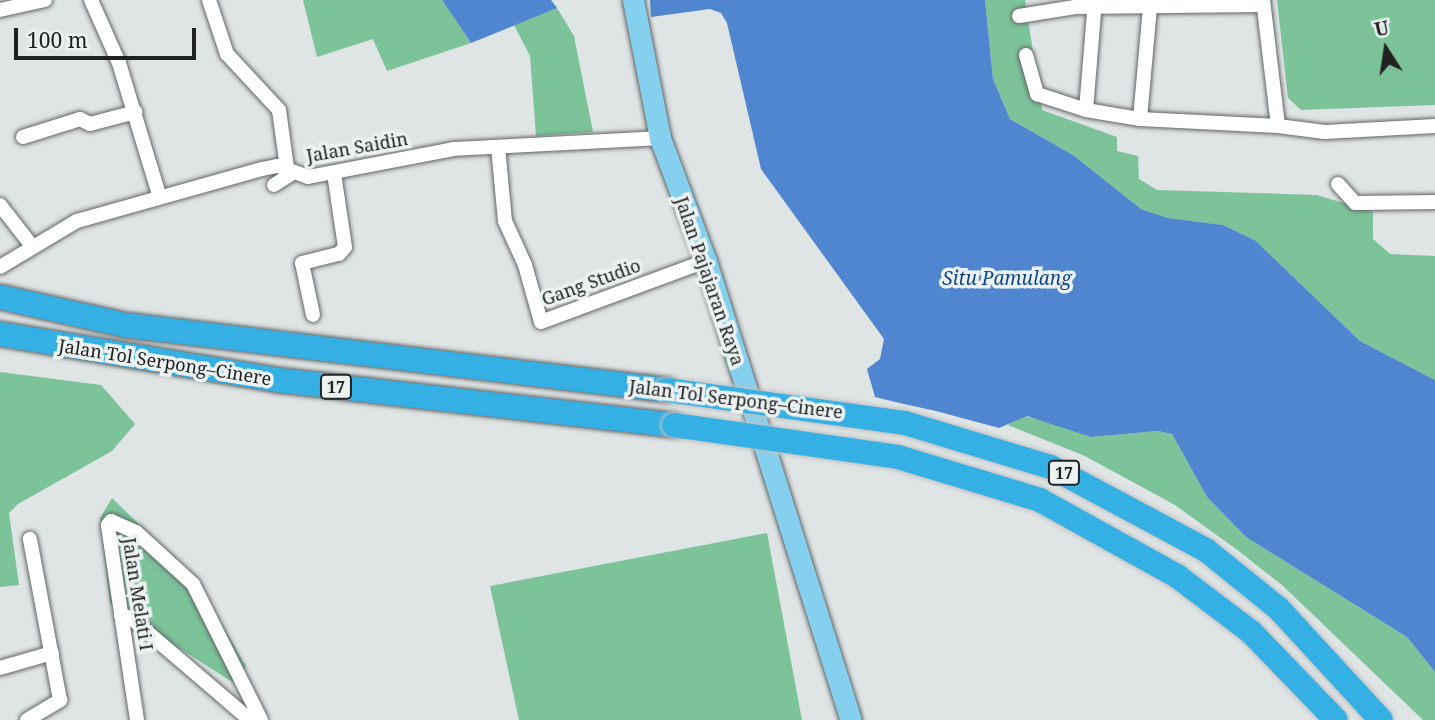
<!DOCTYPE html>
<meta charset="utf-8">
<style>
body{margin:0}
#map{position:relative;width:1435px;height:720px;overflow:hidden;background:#dfe4e5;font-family:"Noto Serif",serif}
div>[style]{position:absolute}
.green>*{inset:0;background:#7cc399}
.water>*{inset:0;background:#5086d0}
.pier>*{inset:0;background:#dfe4e5}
.roads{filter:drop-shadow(0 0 2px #626667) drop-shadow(0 0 2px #626667)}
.street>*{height:14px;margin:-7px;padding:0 7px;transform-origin:7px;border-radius:7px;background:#fff}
.primary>*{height:21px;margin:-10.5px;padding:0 10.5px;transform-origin:10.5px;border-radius:10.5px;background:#86d0ef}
.highway>*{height:24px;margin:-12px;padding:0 12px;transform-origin:12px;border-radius:12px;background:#35b0e5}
.bridges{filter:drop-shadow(0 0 2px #c1c1c1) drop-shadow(0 0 2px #c1c1c1)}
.highway-bridge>*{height:24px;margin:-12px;padding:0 12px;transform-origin:12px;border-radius:12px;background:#35b0e5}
span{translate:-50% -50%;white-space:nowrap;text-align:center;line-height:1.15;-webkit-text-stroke:7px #ecf2f2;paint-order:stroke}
.shield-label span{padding:2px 5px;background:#ecf2f2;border:2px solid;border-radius:5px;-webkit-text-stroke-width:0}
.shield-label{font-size:16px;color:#202222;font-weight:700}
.street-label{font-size:18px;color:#202222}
.water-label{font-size:19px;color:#0f468a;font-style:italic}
.north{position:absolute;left:1351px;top:14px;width:70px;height:70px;-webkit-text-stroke:5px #ecf2f2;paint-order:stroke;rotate:348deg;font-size:19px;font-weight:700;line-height:28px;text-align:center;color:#202222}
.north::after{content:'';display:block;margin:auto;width:24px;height:32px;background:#202222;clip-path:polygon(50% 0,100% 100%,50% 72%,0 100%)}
.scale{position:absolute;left:14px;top:28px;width:182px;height:32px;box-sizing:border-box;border:4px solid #202222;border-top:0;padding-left:9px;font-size:21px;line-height:24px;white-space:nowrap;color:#202222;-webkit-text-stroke:5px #ecf2f2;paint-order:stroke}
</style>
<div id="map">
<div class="green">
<div style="clip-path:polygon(303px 0,442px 0,471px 43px,387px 71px,373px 39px,317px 57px)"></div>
<div style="clip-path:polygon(985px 0,1025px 0,1042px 110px,1117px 137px,1117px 151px,1138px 156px,1139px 179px,1157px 190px,1317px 195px,1373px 212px,1373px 239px,1390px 254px,1435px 256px,1435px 380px,1360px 341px,1256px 241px,1223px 225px,1168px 218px,1141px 209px,1073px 155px,1010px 119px,993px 79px)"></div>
<div style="clip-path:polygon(1277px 0,1435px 0,1435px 105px,1301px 110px,1288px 98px)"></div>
<div style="clip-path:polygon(557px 8px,574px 36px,593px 132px,536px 136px,530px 56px,514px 25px)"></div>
<div style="clip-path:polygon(0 372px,101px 385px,135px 424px,112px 451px,18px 504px,9px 513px,19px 585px,0 587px)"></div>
<div style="clip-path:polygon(1018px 415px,1057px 423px,1091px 437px,1158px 431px,1172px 434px,1207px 497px,1246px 537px,1407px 637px,1435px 672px,1435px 720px,1423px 720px,1283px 586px,1236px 549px,1175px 505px,1085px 456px,1008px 425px)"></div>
<div style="clip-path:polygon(112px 498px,196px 580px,246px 666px,237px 685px,110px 604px,100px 518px)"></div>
<div style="clip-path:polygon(767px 533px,802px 720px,519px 720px,490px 586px)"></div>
</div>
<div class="water">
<div style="clip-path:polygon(442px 0,551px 0,557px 8px,471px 43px)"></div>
<div style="clip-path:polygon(650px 0,985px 0,993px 79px,1010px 119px,1073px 155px,1141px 209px,1168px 218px,1223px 225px,1256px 241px,1360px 341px,1435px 380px,1435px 672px,1407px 637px,1246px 537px,1207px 497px,1172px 434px,1158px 431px,1091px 437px,1027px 416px,999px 428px,875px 397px,867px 369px,880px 359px,884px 339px,761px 169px,727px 23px,721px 13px,710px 9px,651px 17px)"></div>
</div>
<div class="pier">
<div style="clip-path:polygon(871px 397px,936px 411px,1006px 430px,944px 420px)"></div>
</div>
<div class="roads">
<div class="street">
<div style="left:91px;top:0;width:69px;rotate:66deg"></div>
<div style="left:119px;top:63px;width:138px;rotate:73.1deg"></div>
<div style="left:209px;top:0;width:57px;rotate:71.6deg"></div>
<div style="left:227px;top:54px;width:76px;rotate:47.1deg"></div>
<div style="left:279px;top:110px;width:59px;rotate:82.1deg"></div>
<div style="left:1263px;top:0;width:127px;rotate:83.2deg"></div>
<div style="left:1278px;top:126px;width:47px;rotate:7.3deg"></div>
<div style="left:1325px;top:132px;width:110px;rotate:-3.1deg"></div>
<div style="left:0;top:10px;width:46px;rotate:-12.5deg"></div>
<div style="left:1019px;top:16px;width:57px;rotate:-9.1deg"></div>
<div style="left:1075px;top:7px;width:188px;rotate:-0.6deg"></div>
<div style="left:1026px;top:55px;width:41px;rotate:74.2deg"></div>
<div style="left:1037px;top:94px;width:52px;rotate:18.1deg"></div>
<div style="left:1086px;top:110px;width:55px;rotate:9.5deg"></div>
<div style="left:1140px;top:119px;width:138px;rotate:2.9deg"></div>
<div style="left:1086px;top:110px;width:110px;rotate:-85.3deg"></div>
<div style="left:1140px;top:119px;width:111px;rotate:-84.9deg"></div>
<div style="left:23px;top:137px;width:60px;rotate:-17.5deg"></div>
<div style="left:80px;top:119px;width:11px;rotate:27deg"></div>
<div style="left:90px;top:124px;width:47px;rotate:-14.9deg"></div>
<div style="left:498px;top:147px;width:74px;rotate:84.6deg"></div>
<div style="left:505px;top:221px;width:48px;rotate:65.6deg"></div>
<div style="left:525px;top:265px;width:59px;rotate:74.3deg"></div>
<div style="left:541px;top:322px;width:176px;rotate:-20.3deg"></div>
<div style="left:1338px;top:184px;width:25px;rotate:48deg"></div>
<div style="left:1355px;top:203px;width:80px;rotate:-0.7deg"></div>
<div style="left:274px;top:185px;width:20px;rotate:-33deg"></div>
<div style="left:0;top:205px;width:52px;rotate:52deg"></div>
<div style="left:0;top:267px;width:90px;rotate:-30.9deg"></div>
<div style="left:77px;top:221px;width:192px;rotate:-15.7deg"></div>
<div style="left:262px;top:169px;width:16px;rotate:-11deg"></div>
<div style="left:278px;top:166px;width:32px;rotate:20deg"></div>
<div style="left:308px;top:177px;width:148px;rotate:-10.9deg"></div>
<div style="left:453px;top:149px;width:207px;rotate:-3deg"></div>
<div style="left:313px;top:315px;width:53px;rotate:-101.9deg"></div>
<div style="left:302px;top:263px;width:38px;rotate:-14deg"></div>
<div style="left:339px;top:254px;width:9px;rotate:-49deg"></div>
<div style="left:345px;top:247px;width:75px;rotate:-98.5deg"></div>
<div style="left:121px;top:615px;width:10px;rotate:17deg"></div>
<div style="left:131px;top:618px;width:157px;rotate:40.6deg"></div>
<div style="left:0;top:668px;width:54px;rotate:-16.1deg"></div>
<div style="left:27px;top:720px;width:39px;rotate:-31deg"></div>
<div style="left:60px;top:700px;width:164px;rotate:-100.6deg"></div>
<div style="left:137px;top:720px;width:197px;rotate:-98.5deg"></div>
<div style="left:108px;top:525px;width:5px;rotate:-53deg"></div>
<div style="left:111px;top:521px;width:27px;rotate:24deg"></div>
<div style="left:136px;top:532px;width:77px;rotate:42.4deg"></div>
<div style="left:193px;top:584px;width:152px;rotate:63.4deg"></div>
</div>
<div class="primary">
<div style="left:633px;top:0;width:141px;rotate:78.9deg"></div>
<div style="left:660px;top:138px;width:131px;rotate:69.5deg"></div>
<div style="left:706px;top:261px;width:481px;rotate:72.5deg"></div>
</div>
<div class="highway">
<div style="left:0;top:297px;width:128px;rotate:12.6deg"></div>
<div style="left:125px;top:325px;width:546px;rotate:6.84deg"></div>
<div style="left:0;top:334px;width:281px;rotate:9.4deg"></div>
<div style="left:277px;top:380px;width:400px;rotate:6.5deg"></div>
</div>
</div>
<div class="bridges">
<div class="highway-bridge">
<div style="left:667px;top:390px;width:240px;rotate:7.9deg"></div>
<div style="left:905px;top:423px;width:152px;rotate:16.8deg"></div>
<div style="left:1051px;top:467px;width:176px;rotate:28.2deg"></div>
<div style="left:1206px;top:550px;width:92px;rotate:38.9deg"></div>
<div style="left:1278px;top:608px;width:152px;rotate:47.4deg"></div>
<div style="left:674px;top:425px;width:226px;rotate:8.1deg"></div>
<div style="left:898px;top:457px;width:148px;rotate:16.8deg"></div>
<div style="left:1040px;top:500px;width:157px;rotate:29deg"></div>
<div style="left:1177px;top:576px;width:93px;rotate:37.1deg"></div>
<div style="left:1251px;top:632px;width:122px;rotate:46deg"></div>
</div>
</div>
<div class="shield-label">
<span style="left:336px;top:387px">17</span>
<span style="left:1064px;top:473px">17</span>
</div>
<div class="street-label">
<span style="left:357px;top:147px;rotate:-10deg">Jalan Saidin</span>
<span style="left:710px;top:281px;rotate:71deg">Jalan Pajajaran Raya</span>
<span style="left:591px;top:282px;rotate:-20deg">Gang Studio</span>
<span style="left:165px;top:362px;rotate:9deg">Jalan Tol Serpong–Cinere</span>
<span style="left:736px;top:399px;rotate:7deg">Jalan Tol Serpong–Cinere</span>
<span style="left:138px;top:594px;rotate:81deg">Jalan Melati I</span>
</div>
<div class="water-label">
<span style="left:1007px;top:279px">Situ Pamulang</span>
</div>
<div class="north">U</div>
<div class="scale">100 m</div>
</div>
